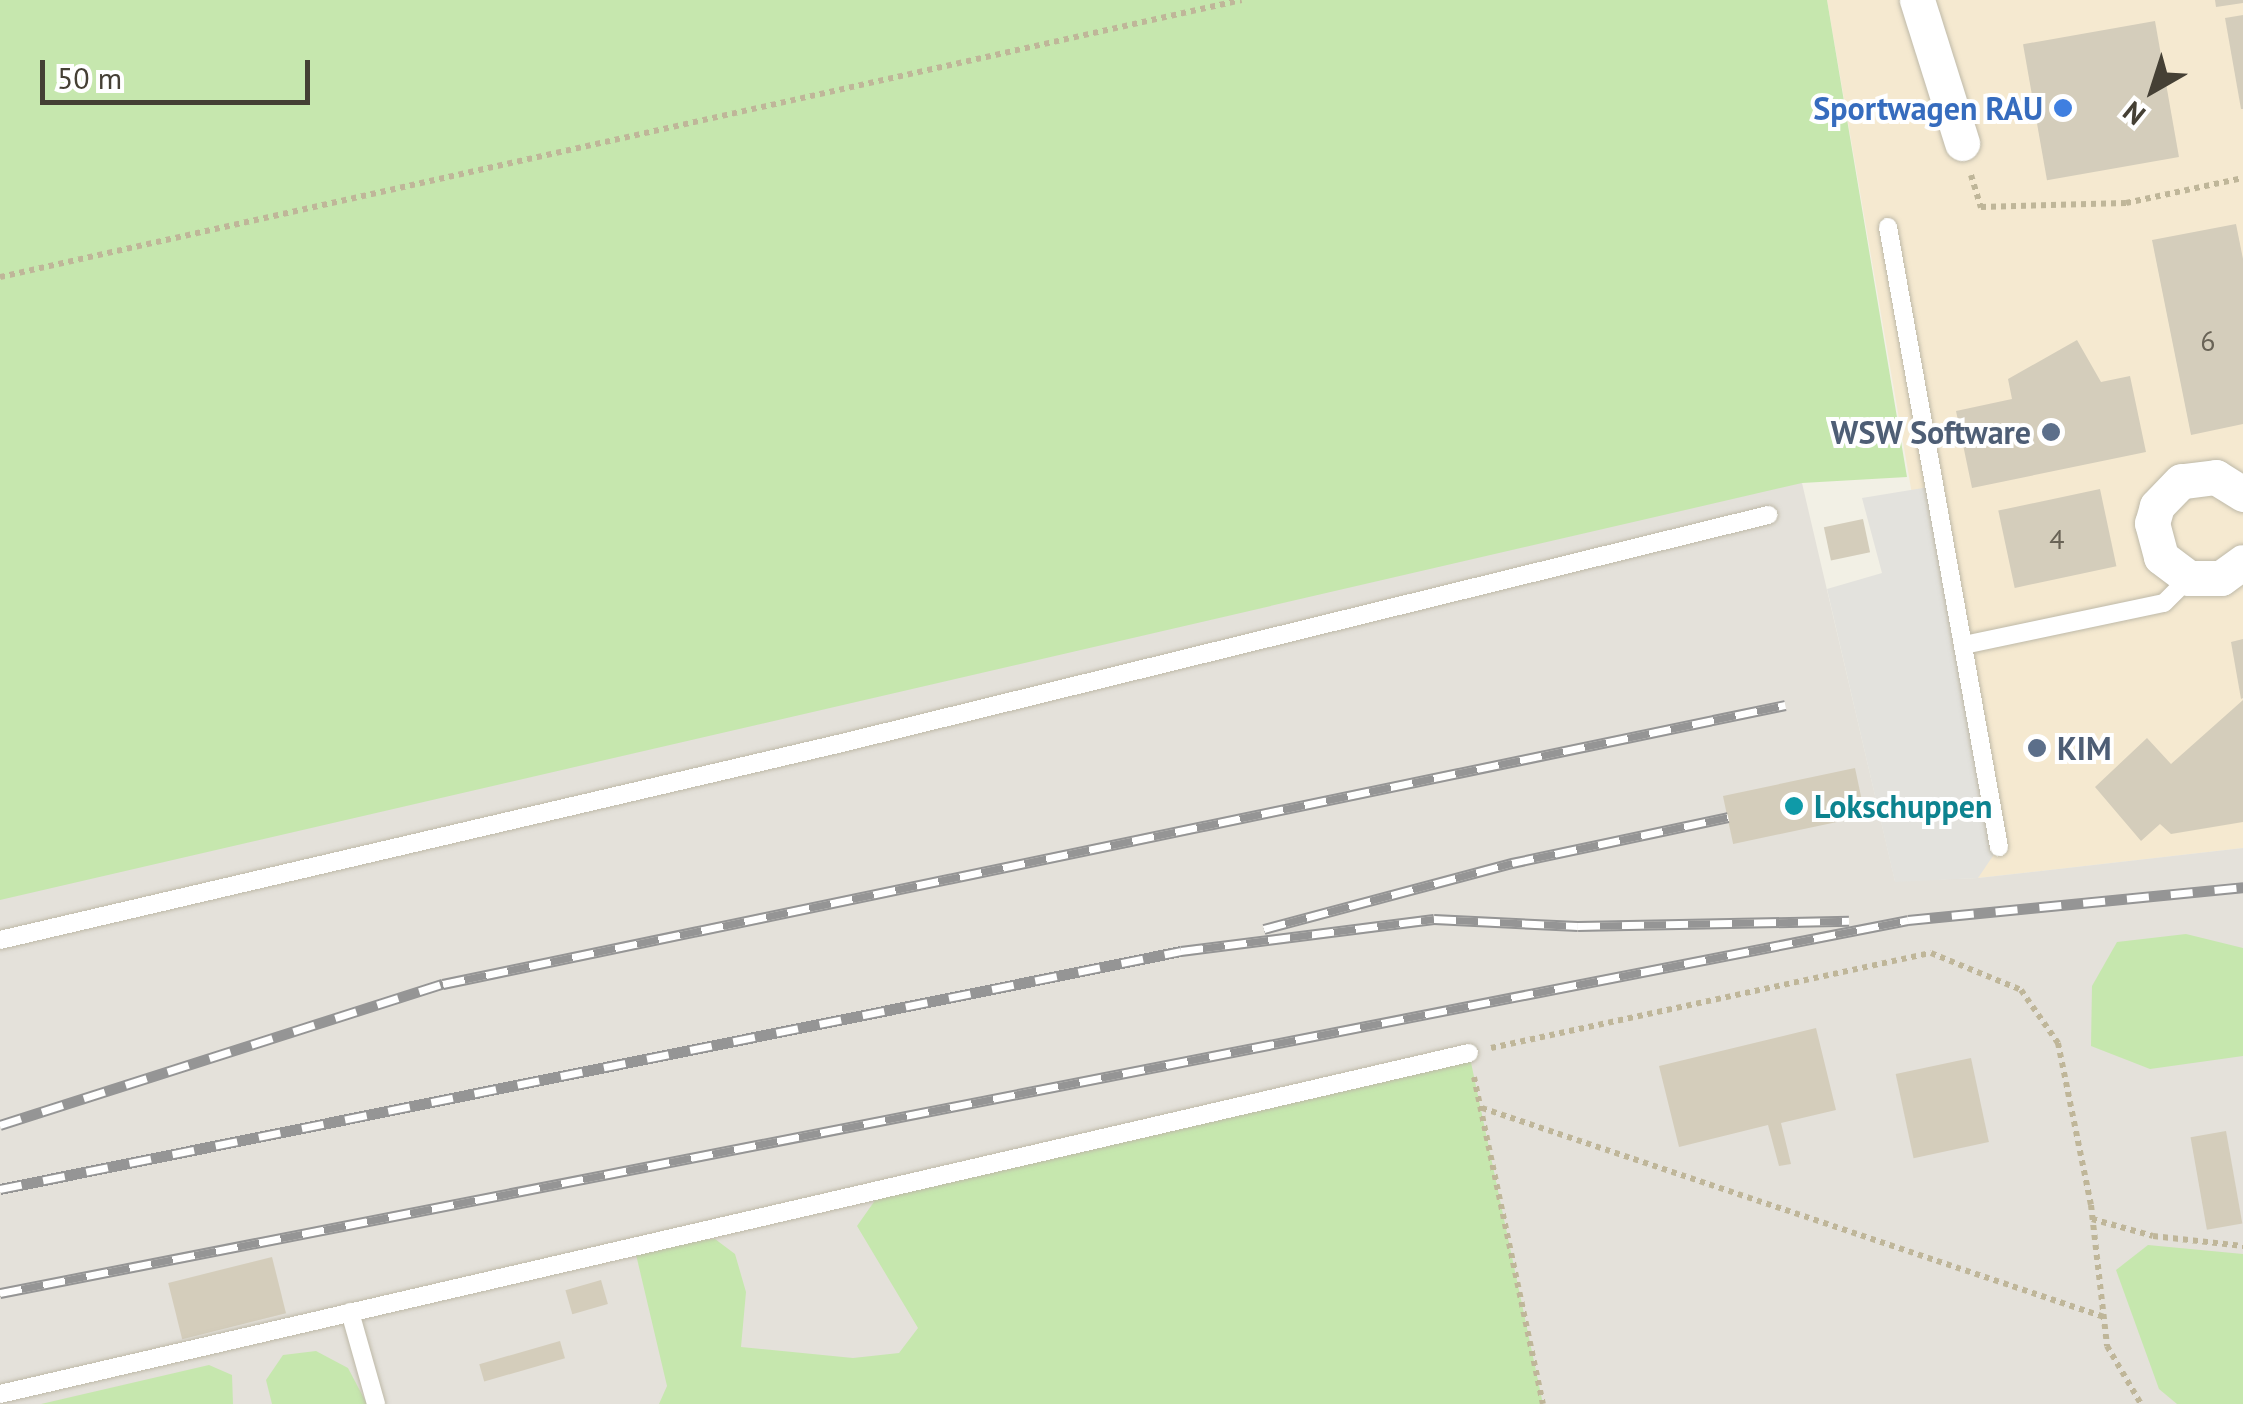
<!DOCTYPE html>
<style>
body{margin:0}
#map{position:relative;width:2243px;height:1404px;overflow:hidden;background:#f2f0e5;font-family:"PT Sans",sans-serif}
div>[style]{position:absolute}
.commercial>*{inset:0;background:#f5e9d0}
.industrial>*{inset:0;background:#e4e1da}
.green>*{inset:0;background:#c6e7ae}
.parking>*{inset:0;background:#e3e2dd}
.building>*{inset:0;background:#d4cdbb;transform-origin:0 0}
.path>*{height:6px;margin-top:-3px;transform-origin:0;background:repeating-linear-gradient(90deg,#bfb699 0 5px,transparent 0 10px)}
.roads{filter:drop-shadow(0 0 2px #beb9a8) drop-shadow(0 0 2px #beb9a8)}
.lane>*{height:18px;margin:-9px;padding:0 9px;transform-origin:9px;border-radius:9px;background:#fff}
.street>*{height:35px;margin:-17.5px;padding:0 17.5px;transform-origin:17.5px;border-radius:17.5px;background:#fff}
.rail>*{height:11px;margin-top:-5.5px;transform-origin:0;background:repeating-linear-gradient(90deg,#fff 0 22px,#959595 0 44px);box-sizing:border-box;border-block:2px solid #959595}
.dots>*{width:28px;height:28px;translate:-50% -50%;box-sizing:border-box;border:5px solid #fff;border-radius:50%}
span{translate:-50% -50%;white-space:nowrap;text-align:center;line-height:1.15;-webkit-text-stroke:8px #fff;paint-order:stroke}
.number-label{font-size:28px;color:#696356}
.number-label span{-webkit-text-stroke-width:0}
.shop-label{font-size:32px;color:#366cbe;font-weight:700}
.right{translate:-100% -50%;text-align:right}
.service-label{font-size:32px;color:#4e5e75;font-weight:700}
.left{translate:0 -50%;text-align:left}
.culture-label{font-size:32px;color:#0d838f;font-weight:700}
.north{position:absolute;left:2103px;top:40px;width:100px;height:100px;-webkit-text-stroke:8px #fff;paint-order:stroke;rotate:219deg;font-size:28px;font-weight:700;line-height:40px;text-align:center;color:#454035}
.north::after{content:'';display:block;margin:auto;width:35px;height:45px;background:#454035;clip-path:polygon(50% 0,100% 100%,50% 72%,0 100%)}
.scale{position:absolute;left:40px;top:60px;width:270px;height:45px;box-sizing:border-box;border:5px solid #454035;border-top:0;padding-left:12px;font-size:30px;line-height:35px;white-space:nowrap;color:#454035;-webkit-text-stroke:8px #fff;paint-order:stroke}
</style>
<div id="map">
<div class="commercial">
<div style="clip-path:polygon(1827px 0,2243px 0,2243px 848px,1978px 878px)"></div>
</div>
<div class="industrial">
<div style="clip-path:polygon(0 0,1802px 483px,1895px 881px,1978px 878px,2243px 848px,2243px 1404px,0 1404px)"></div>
</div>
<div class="green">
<div style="clip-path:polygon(0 0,1827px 0,1907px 477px,1802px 483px,0 900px)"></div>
<div style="clip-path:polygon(2186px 934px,2243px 948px,2243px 1056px,2150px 1069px,2091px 1046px,2092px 986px,2117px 942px)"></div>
<div style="clip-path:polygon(1469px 1053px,1543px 1404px,659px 1404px,667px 1386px,634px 1246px,715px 1239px,735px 1254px,746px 1292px,741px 1347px,853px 1358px,899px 1353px,918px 1328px,857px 1226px,883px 1189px)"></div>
<div style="clip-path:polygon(2148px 1245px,2243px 1254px,2243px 1404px,2177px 1404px,2159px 1389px,2116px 1270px)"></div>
<div style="clip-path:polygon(316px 1351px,348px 1368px,367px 1404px,272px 1404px,266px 1380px,283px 1355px)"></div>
<div style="clip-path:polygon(209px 1365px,232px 1375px,233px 1404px,41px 1404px)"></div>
</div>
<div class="parking">
<div style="clip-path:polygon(1935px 486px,1999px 847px,1978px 878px,1895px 882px,1827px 589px,1882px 573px,1862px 498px)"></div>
</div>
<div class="building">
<div style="clip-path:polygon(2215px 0,2243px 0,2243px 3px,2216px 7px)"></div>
<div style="clip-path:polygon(2243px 15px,2243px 109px,2241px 109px,2225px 18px)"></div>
<div style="left:2155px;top:21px;width:138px;height:134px;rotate:80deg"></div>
<div style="clip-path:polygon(2236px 224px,2243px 259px,2243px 424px,2191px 435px,2152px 240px)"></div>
<div style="clip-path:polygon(2077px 340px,2101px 382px,2130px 376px,2146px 452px,1972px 488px,1956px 411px,2012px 399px,2008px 379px)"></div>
<div style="left:2100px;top:489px;width:79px;height:104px;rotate:78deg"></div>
<div style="left:1863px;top:519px;width:34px;height:40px;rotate:78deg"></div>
<div style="clip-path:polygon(2243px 639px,2243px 698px,2241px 699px,2231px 642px)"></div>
<div style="clip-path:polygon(2243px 700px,2243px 822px,2171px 834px,2160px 824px,2141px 841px,2095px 787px,2147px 738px,2171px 764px)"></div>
<div style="left:1855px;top:768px;width:49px;height:135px;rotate:78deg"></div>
<div style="clip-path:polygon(1816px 1028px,1836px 1110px,1781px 1123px,1791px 1164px,1779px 1166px,1768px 1125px,1679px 1147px,1659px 1066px)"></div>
<div style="left:1971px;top:1058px;width:86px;height:77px;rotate:78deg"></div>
<div style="left:2226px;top:1131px;width:94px;height:36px;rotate:80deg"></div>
<div style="left:272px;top:1257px;width:58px;height:107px;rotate:76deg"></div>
<div style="left:601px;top:1280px;width:25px;height:37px;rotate:74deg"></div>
<div style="left:560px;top:1341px;width:18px;height:84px;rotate:74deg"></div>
</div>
<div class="path">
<div style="left:1971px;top:175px;width:34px;rotate:73deg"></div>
<div style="left:1981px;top:207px;width:145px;rotate:-1.6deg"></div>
<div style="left:2126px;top:203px;width:120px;rotate:-12.1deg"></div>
<div style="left:0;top:277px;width:1272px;rotate:-12.58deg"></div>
<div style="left:1491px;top:1048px;width:450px;rotate:-12.2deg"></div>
<div style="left:1931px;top:953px;width:97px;rotate:22.3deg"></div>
<div style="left:2021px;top:990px;width:65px;rotate:55.1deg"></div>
<div style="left:2058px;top:1043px;width:165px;rotate:78.5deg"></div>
<div style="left:2091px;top:1205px;width:142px;rotate:83.5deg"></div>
<div style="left:2107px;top:1346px;width:67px;rotate:59.6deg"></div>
<div style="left:1474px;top:1077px;width:334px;rotate:78.1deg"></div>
<div style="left:1482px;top:1108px;width:656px;rotate:18.57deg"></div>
<div style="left:2092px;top:1219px;width:63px;rotate:15.6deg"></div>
<div style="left:2153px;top:1236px;width:91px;rotate:6.3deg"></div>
</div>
<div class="roads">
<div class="lane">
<div style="left:1888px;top:227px;width:630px;rotate:79.85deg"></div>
<div style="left:1964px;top:645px;width:204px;rotate:-11.9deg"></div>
<div style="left:2164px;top:603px;width:35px;rotate:-45deg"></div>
<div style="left:0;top:940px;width:869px;rotate:-13.17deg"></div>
<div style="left:846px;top:742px;width:950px;rotate:-13.83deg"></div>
<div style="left:350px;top:1312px;width:96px;rotate:74.2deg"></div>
<div style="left:0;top:1394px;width:1508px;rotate:-13.07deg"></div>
</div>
<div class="street">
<div style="left:1917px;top:0;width:150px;rotate:72.5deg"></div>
<div style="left:2243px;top:494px;width:32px;rotate:-148deg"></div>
<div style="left:2216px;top:477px;width:35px;rotate:173deg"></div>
<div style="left:2181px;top:481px;width:35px;rotate:134deg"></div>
<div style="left:2157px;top:506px;width:18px;rotate:106deg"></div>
<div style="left:2152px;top:523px;width:35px;rotate:75deg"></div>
<div style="left:2161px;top:557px;width:35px;rotate:37deg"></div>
<div style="left:2189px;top:578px;width:32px"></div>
<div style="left:2221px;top:578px;width:27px;rotate:-36deg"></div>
</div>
</div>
<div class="rail">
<div style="left:1264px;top:929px;width:257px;rotate:-14.9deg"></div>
<div style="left:1512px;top:863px;width:221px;rotate:-12deg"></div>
<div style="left:0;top:1125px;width:465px;rotate:-17.7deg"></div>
<div style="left:443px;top:984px;width:1371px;rotate:-11.74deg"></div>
<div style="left:0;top:1189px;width:1205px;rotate:-11.39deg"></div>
<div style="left:1181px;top:951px;width:255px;rotate:-7.2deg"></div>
<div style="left:1434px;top:919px;width:144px;rotate:2.8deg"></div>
<div style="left:1578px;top:926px;width:271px;rotate:-1.1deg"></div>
<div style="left:0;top:1293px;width:1944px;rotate:-11.06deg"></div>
<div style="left:1908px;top:920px;width:337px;rotate:-5.6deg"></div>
</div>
<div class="dots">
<div style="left:2063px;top:108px;background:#3f7fe0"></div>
<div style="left:2051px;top:432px;background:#5c6f8a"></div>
<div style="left:2037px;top:748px;background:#5c6f8a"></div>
<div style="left:1794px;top:806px;background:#0f9aa8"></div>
</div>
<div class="number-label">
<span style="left:2208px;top:341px">6</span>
<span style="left:2057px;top:539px">4</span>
</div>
<div class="shop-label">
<span class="right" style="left:2043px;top:108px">Sportwagen RAU</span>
</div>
<div class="service-label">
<span class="right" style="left:2031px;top:432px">WSW Software</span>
<span class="left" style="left:2057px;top:748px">KIM</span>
</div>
<div class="culture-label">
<span class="left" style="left:1814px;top:806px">Lokschuppen</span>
</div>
<div class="north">N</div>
<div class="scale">50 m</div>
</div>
